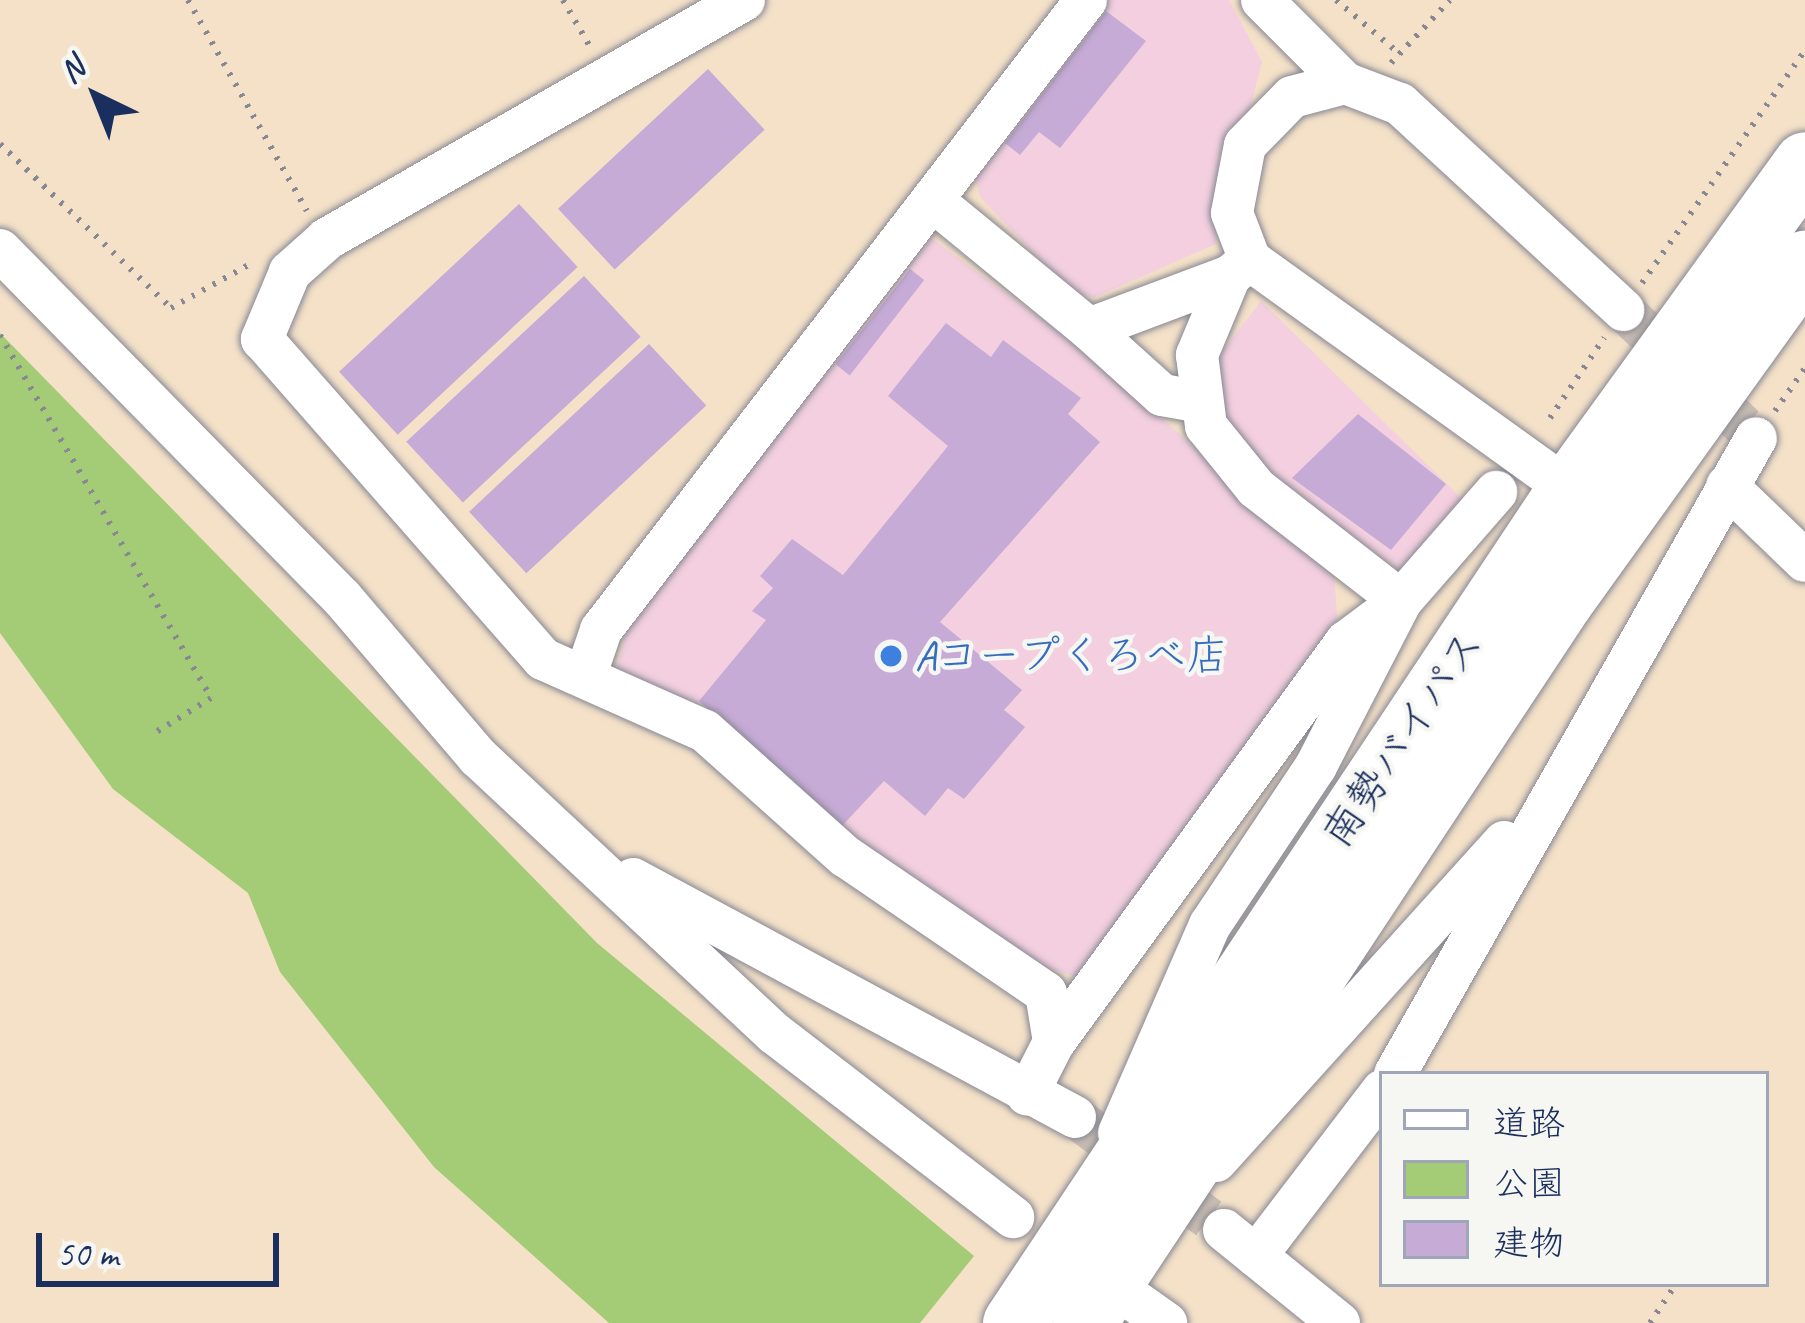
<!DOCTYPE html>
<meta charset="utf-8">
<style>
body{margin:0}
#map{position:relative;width:1805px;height:1323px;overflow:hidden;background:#f4e1c8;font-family:Caveat,"Klee One",sans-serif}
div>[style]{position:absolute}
.built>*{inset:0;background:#f3cfdf}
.green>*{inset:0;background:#a4cb76}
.building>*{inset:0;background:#c7abd7;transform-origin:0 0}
.minor-tunnel>*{height:42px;margin-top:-21px;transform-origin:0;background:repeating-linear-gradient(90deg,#c9bdb3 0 42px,transparent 0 63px)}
.path>*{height:6px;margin-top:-3px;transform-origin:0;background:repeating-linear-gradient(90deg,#888893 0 3px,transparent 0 12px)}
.roads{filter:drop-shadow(0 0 3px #888893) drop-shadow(0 0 3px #888893)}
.minor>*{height:42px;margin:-21px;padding:0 21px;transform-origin:21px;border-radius:21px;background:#fff}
.highway>*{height:63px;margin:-31.5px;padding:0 31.5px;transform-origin:31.5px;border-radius:31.5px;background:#fff}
.dots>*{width:33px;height:33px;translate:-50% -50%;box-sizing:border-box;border:6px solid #f6f6f2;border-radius:50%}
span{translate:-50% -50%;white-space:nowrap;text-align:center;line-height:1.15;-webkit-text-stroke:9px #f6f6f2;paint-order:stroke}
.shop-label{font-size:42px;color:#366cbe}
.left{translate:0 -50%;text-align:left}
.street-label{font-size:42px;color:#1b2f5e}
.legend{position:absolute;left:1379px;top:1071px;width:390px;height:216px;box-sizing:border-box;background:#f6f6f2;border:3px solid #9ea6b7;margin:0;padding:15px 21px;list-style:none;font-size:36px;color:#1b2f5e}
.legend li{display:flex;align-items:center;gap:24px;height:60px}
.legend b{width:60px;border:3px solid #9ea6b7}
.north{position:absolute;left:36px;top:36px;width:120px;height:120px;-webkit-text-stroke:9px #f6f6f2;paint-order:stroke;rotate:317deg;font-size:33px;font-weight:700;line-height:48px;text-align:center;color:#1b2f5e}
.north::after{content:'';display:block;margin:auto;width:42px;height:54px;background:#1b2f5e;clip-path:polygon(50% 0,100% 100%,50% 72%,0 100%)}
.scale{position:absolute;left:36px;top:1233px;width:243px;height:54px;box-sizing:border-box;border:6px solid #1b2f5e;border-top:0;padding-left:15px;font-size:36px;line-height:42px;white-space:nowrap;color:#1b2f5e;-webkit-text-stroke:9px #f6f6f2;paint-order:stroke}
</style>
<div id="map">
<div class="built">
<div style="clip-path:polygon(1109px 0,1229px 0,1262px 62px,1249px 112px,1219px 155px,1216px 244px,1093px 298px,1068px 289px,980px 197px,975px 175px)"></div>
<div style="clip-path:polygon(931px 238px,1100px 362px,1334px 574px,1338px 628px,1078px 977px,1002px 956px,689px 709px,617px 669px,627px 627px)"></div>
<div style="clip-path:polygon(1261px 301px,1462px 499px,1402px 572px,1271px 478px,1227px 424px,1219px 356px)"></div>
</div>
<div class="green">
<div style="clip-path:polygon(0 333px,597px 943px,974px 1256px,920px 1323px,609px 1323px,434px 1167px,280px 972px,248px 893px,113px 789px,0 633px)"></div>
</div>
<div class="building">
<div style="clip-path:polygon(1106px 11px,1146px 41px,1060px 148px,1039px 132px,1020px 155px,1005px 143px)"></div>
<div style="left:708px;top:69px;width:83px;height:205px;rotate:47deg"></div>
<div style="left:519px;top:204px;width:86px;height:246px;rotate:47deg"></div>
<div style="left:910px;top:269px;width:18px;height:121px;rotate:38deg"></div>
<div style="left:584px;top:276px;width:83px;height:243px;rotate:47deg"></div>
<div style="clip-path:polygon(946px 323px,991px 357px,1003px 340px,1081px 398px,1068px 414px,1100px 442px,940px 622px,1022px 690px,1004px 710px,1025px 727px,964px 799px,948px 788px,925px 816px,884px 781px,841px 827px,699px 701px,766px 620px,752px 611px,773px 588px,760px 576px,792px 539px,843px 575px,948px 446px,888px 396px)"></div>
<div style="left:649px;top:344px;width:84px;height:246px;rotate:47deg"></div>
<div style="clip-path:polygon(1358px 414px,1446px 484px,1391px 550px,1292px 478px)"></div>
</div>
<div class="minor-tunnel">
<div style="left:1623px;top:310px;width:185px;rotate:43.9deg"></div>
<div style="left:1075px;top:1117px;width:187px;rotate:37.2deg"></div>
</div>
<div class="path">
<div style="left:188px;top:0;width:242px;rotate:60.6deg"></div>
<div style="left:563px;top:0;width:52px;rotate:60deg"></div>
<div style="left:1336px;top:0;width:84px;rotate:40.2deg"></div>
<div style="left:1391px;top:63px;width:86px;rotate:-46.9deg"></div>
<div style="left:0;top:144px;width:237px;rotate:43.8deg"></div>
<div style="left:171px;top:308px;width:93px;rotate:-29.1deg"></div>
<div style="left:1642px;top:283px;width:284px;rotate:-55deg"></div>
<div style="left:0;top:335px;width:420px;rotate:59.8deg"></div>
<div style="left:211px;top:698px;width:68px;rotate:148.2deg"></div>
<div style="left:1775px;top:411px;width:52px;rotate:-55.1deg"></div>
<div style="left:1550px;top:418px;width:97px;rotate:-56deg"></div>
<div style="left:1650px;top:1323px;width:47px;rotate:-56.3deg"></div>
</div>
<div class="roads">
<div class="minor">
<div style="left:744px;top:0;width:481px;rotate:150.2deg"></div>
<div style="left:327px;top:239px;width:50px;rotate:138.3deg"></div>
<div style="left:290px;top:272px;width:73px;rotate:112.7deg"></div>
<div style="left:262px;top:339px;width:426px;rotate:48.7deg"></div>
<div style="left:543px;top:659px;width:177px;rotate:24deg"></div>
<div style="left:705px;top:731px;width:188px;rotate:41.8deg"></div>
<div style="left:845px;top:856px;width:243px;rotate:34.3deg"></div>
<div style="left:1046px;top:993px;width:50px;rotate:80.7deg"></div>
<div style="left:1054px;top:1042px;width:59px;rotate:117deg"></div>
<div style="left:1262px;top:0;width:117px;rotate:45deg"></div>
<div style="left:1345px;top:83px;width:59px;rotate:20.9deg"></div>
<div style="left:1400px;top:104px;width:304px;rotate:42.7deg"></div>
<div style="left:932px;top:200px;width:203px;rotate:39.4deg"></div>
<div style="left:1089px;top:329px;width:151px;rotate:-20.6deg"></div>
<div style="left:1230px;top:276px;width:86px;rotate:112.7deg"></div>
<div style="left:1197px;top:355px;width:72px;rotate:82.8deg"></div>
<div style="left:1206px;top:426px;width:80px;rotate:51.1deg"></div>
<div style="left:1256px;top:488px;width:184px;rotate:37.9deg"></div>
<div style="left:1401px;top:601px;width:69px;rotate:143.3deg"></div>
<div style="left:1346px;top:642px;width:495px;rotate:126.1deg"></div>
<div style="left:0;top:250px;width:489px;rotate:45.5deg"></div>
<div style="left:343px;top:599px;width:208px;rotate:49.5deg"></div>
<div style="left:478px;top:757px;width:405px;rotate:43deg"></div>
<div style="left:774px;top:1033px;width:302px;rotate:37.6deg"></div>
<div style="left:1250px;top:260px;width:50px;rotate:-111deg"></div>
<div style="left:1232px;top:213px;width:69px;rotate:-79.2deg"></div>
<div style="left:1245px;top:145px;width:67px;rotate:-45.6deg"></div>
<div style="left:1292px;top:97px;width:55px;rotate:-14.8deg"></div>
<div style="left:1230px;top:276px;width:26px;rotate:-39deg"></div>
<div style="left:1250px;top:260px;width:393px;rotate:35.7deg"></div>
<div style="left:1569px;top:489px;width:22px;rotate:80deg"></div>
<div style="left:1089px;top:329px;width:98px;rotate:42.1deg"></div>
<div style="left:1162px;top:395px;width:39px;rotate:10deg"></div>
<div style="left:1727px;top:486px;width:108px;rotate:43.9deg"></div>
<div style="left:585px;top:677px;width:50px;rotate:-71.2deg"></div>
<div style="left:601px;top:630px;width:795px;rotate:-52.41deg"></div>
<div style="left:633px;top:879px;width:502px;rotate:28.3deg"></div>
<div style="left:1395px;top:1074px;width:731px;rotate:-60.42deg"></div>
<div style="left:1119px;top:1133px;width:227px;rotate:-66.4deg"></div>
<div style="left:1210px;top:925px;width:191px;rotate:-56.3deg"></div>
<div style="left:1316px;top:766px;width:186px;rotate:-62.7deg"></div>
<div style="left:1401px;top:601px;width:145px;rotate:-48.9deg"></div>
<div style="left:1216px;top:1161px;width:430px;rotate:-47.9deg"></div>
<div style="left:1224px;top:1230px;width:148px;rotate:39deg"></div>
<div style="left:1256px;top:1256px;width:208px;rotate:-52.6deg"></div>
<div style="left:1132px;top:1299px;width:42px;rotate:35.2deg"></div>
</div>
<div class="highway">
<div style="left:1014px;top:1323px;width:1002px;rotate:-56.36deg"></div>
<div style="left:1569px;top:489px;width:402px;rotate:-54.1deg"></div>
<div style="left:1084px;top:1323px;width:865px;rotate:-56.55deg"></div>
<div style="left:1561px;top:601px;width:418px;rotate:-54.3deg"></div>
</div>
</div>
<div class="dots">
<div style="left:891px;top:656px;background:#3f7fe0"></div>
</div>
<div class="shop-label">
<span class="left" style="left:915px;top:656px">Aコープくろべ店</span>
</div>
<div class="street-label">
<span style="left:1403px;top:739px;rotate:-56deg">南勢バイパス</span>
</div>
<ul class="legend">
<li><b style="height:15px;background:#fff"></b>道路</li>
<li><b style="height:33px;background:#a4cb76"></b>公園</li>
<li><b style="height:33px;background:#c7abd7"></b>建物</li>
</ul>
<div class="north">N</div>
<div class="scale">50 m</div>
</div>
